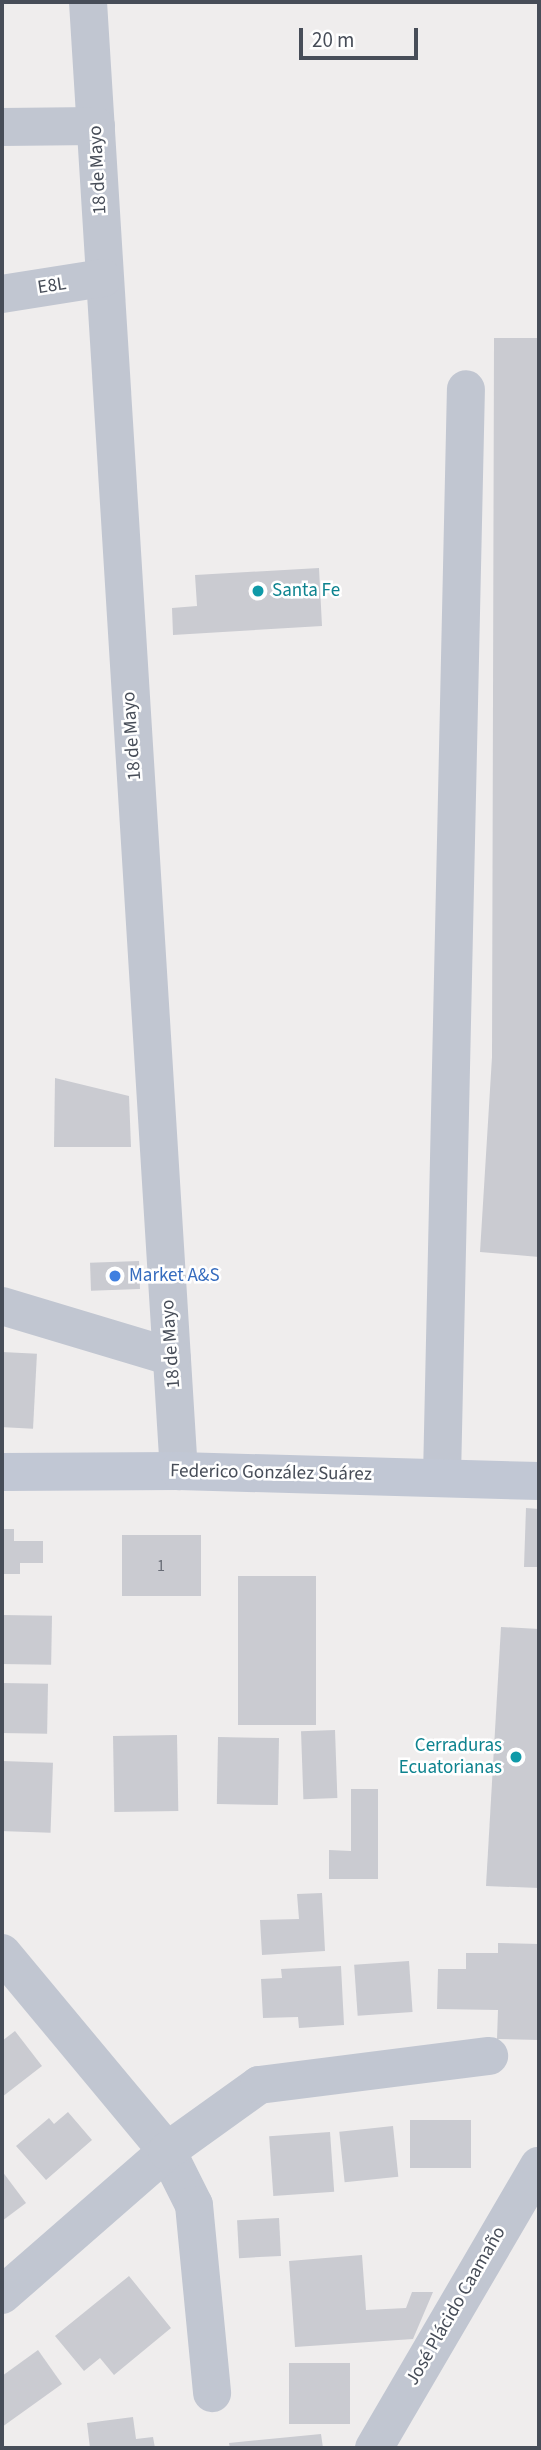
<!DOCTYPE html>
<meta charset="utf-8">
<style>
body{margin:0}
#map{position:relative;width:541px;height:2450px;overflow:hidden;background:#efeded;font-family:"Source Sans 3",sans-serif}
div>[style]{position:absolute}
.building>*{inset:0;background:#cacbd1;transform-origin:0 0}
.street>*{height:38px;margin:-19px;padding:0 19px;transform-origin:19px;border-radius:19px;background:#c1c6d1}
.secondary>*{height:38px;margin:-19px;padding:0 19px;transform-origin:19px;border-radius:19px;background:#c1c7d4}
.dots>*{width:19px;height:19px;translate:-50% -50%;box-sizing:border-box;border:4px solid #fff;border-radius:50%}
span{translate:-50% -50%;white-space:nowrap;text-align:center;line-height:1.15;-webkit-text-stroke:5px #fff;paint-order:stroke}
.number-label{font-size:16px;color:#686c76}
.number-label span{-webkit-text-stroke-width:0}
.street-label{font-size:19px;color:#474d58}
.culture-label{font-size:19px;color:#0d838f}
.left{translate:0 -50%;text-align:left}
.right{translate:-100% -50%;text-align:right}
.shop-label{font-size:19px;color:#366cbe}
.frame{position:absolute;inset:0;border:4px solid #474d58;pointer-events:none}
.scale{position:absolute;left:299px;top:28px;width:119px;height:32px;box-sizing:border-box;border:4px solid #474d58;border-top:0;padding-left:9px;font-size:21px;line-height:24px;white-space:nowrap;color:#474d58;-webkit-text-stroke:5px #fff;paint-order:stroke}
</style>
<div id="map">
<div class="building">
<div style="clip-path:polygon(494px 338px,539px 338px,539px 1257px,480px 1252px,492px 1057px)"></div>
<div style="clip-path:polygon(319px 568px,322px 626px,173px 635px,172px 608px,197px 606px,195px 575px)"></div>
<div style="clip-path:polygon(55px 1078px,129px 1096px,131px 1147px,54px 1147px)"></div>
<div style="left:139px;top:1261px;width:28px;height:49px;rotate:88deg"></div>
<div style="left:2px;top:1352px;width:35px;height:75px;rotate:3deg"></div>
<div style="clip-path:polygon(526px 1508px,539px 1509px,539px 1567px,524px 1567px)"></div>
<div style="clip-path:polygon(2px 1529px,14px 1529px,14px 1541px,43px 1541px,43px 1563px,20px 1563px,20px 1574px,2px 1574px)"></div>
<div style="left:201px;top:1535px;width:61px;height:79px;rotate:90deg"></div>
<div style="left:238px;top:1576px;width:78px;height:149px"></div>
<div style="left:2px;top:1615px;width:50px;height:49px;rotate:1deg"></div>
<div style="clip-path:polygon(501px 1627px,539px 1629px,539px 1888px,486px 1886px)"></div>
<div style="left:2px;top:1683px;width:46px;height:50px;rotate:1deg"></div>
<div style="left:335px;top:1730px;width:68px;height:34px;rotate:88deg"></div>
<div style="left:177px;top:1735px;width:76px;height:64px;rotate:89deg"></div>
<div style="left:218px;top:1737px;width:61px;height:67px;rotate:1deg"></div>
<div style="left:2px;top:1761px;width:51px;height:70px;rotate:2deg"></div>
<div style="clip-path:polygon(351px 1789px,378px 1789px,378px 1879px,329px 1879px,329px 1850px,351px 1851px)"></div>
<div style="clip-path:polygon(322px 1893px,325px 1951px,262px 1955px,260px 1920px,299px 1919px,297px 1894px)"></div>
<div style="clip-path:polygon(498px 1943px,539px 1944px,539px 2040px,497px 2039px,498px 2010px,437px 2009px,438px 1969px,466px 1969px,466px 1953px,498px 1953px)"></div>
<div style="left:409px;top:1961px;width:51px;height:55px;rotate:86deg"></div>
<div style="clip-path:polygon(341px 1966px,344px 2025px,299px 2028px,298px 2017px,263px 2018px,261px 1979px,282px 1978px,281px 1969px)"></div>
<div style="clip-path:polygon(15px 2031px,42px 2066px,2px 2097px,2px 2041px)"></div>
<div style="clip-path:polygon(68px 2112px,92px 2140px,46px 2180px,16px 2146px,49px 2118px,54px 2124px)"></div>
<div style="left:471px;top:2120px;width:48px;height:61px;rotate:90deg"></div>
<div style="left:393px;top:2126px;width:51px;height:54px;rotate:84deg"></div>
<div style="left:330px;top:2132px;width:60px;height:61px;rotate:86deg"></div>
<div style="clip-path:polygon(2px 2171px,26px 2203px,2px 2221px)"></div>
<div style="left:279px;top:2218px;width:38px;height:42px;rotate:87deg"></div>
<div style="clip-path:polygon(362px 2255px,366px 2310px,406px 2308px,412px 2292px,433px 2292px,413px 2339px,295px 2347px,289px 2261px)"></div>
<div style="clip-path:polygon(129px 2276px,171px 2328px,114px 2375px,100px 2358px,84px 2371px,55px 2336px)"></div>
<div style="clip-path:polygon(38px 2350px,62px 2384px,2px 2427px,2px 2376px)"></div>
<div style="left:289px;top:2363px;width:61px;height:61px"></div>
<div style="clip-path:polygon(133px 2417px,136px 2439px,153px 2437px,155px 2448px,90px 2448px,87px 2423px)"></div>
<div style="clip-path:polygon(321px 2434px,323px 2448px,230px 2448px,229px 2443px)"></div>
</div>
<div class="street">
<div style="left:88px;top:2px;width:1472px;rotate:86.46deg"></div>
<div style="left:2px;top:127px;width:94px;rotate:-0.6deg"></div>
<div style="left:2px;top:294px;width:102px;rotate:-9deg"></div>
<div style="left:2px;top:1306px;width:177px;rotate:16.7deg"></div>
<div style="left:442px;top:1477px;width:1088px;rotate:-88.74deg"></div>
<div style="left:2px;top:1953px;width:258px;rotate:50.2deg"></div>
<div style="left:167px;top:2151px;width:60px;rotate:63.4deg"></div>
<div style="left:194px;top:2205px;width:189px;rotate:84.5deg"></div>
<div style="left:2px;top:2295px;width:219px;rotate:-41.1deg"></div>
<div style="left:167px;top:2151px;width:113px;rotate:-35.7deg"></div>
<div style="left:259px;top:2085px;width:232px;rotate:-7.2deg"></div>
<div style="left:374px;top:2448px;width:327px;rotate:-59.7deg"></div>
</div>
<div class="secondary">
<div style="left:2px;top:1472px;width:177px;rotate:-0.3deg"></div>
<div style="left:179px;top:1471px;width:360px;rotate:1.6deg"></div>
</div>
<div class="dots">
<div style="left:258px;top:591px;background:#0f9aa8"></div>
<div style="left:115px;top:1276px;background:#3f7fe0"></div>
<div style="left:516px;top:1757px;background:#0f9aa8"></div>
</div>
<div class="number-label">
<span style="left:161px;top:1566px">1</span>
</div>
<div class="street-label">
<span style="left:98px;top:170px;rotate:-93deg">18 de Mayo</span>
<span style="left:52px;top:286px;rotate:-9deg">E8L</span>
<span style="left:132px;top:736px;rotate:-94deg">18 de Mayo</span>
<span style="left:171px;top:1344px;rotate:-94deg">18 de Mayo</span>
<span style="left:271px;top:1473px;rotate:1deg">Federico González Suárez</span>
<span style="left:456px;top:2306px;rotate:-60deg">José Plácido Caamaño</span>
</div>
<div class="culture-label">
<span class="left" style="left:272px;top:591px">Santa Fe</span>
<span class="right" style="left:502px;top:1757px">Cerraduras<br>Ecuatorianas</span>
</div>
<div class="shop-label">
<span class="left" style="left:129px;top:1276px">Market A&amp;S</span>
</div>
<div class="frame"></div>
<div class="scale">20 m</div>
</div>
